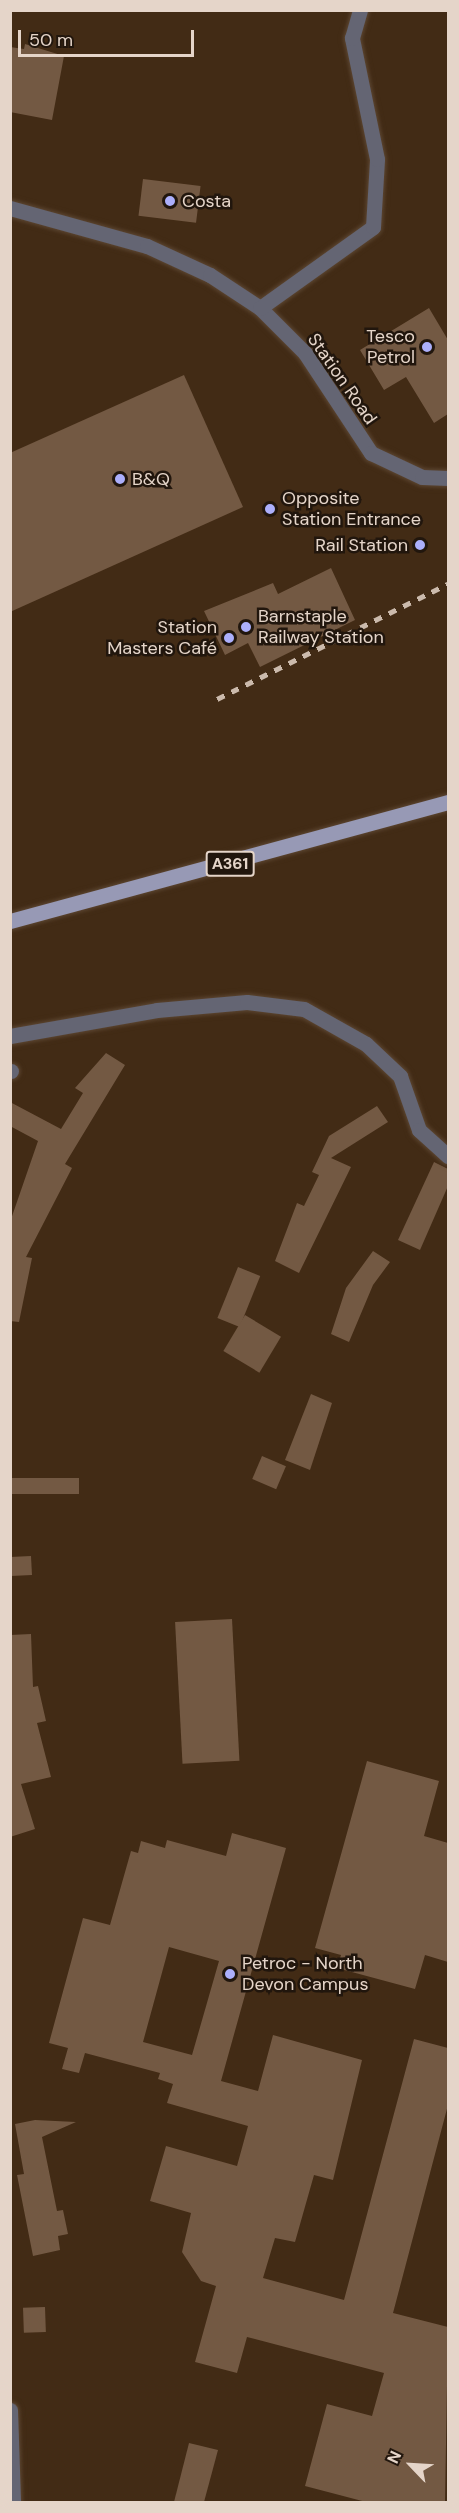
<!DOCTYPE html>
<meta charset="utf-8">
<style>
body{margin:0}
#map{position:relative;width:459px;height:2513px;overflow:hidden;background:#422b15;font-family:"DM Sans",sans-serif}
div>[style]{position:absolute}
.building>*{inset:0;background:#735943;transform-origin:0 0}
.roads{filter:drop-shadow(0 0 2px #5c4632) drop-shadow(0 0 2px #5c4632)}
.minor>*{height:15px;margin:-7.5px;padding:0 7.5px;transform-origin:7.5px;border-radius:7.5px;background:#646573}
.primary>*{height:15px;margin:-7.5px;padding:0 7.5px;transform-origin:7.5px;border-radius:7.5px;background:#9799b5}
.rail>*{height:4.5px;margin-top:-2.25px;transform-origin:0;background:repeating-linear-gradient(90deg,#cbbaac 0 8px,transparent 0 16px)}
.dots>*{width:16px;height:16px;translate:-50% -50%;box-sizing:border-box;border:3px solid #21160d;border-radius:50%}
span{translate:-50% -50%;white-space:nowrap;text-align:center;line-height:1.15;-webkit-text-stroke:5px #21160d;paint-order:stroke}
.shield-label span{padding:2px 4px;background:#21160d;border:2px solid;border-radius:4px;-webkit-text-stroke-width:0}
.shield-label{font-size:16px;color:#e5d5c9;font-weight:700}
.poi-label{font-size:18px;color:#e5d5c9}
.left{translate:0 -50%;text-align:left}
.right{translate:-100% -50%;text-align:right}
.street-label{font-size:18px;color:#e5d5c9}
.frame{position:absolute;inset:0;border:12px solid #e5d5c9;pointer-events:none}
.north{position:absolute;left:381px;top:2435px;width:60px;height:60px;-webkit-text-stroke:4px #21160d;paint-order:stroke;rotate:295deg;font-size:16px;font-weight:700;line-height:24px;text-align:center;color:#e5d5c9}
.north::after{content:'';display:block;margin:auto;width:21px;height:27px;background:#e5d5c9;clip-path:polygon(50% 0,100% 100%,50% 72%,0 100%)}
.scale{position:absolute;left:18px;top:30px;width:176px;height:27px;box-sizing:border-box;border:3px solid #e5d5c9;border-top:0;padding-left:8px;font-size:18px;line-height:21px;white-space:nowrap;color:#e5d5c9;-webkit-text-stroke:4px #21160d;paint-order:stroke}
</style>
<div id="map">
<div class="building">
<div style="clip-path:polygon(25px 44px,64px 56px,52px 120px,10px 112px,10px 47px,24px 49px)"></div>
<div style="left:143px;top:179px;width:58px;height:37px;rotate:7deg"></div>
<div style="clip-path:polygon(429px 308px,448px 340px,448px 414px,434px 423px,406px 377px,384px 390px,360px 350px)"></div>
<div style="clip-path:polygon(184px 375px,243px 507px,10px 612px,10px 453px)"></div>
<div style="clip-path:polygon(331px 568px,355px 620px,260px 667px,248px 643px,225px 655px,204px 611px,273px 583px,278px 594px)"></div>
<div style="clip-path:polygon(106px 1053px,125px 1065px,65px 1164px,72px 1168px,26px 1257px,32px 1258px,19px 1322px,10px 1321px,10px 1222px,38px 1141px,10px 1126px,10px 1102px,61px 1129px,83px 1093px,75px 1088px)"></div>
<div style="clip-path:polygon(377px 1106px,388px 1122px,331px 1158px,351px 1167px,299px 1273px,275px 1261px,297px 1203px,304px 1206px,319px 1175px,312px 1172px,329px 1136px)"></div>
<div style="clip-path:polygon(434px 1162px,448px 1169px,448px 1186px,420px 1250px,398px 1240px)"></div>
<div style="clip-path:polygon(373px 1251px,390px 1262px,373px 1285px,349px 1342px,331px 1334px,346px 1288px)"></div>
<div style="left:238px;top:1267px;width:24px;height:55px;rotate:22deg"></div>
<div style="left:245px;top:1315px;width:42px;height:42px;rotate:31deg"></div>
<div style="clip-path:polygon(311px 1394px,332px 1403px,310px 1470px,285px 1460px)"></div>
<div style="left:262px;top:1456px;width:26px;height:25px;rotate:23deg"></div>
<div style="left:79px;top:1478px;width:16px;height:69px;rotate:90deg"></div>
<div style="left:31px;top:1556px;width:19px;height:21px;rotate:87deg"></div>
<div style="left:232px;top:1619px;width:142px;height:57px;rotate:87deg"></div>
<div style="clip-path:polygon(31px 1634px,33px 1687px,38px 1686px,46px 1721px,37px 1723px,51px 1777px,21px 1784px,35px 1829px,10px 1837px,10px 1635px)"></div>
<div style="clip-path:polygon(367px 1761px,439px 1781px,424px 1836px,448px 1843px,448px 1962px,425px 1955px,415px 1989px,337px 1968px,341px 1955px,315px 1948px)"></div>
<div style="clip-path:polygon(evenodd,232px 1833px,286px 1848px,221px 2081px,258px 2091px,273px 2035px,362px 2060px,333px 2180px,314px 2175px,295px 2242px,275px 2238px,263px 2278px,344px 2300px,414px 2039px,448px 2048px,448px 2105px,393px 2313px,448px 2327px,445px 2502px,366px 2502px,305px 2486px,327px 2404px,372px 2416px,384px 2373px,247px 2337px,237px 2373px,195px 2362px,216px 2286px,201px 2281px,182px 2252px,191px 2213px,150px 2201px,166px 2146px,237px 2166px,248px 2126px,167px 2103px,173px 2084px,158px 2079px,160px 2073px,85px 2053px,79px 2073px,62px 2069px,68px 2048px,49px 2043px,83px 1918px,110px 1925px,131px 1851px,138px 1853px,141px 1841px,165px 1848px,167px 1840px,226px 1856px,232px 1833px,169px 1947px,219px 1961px,192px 2055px,143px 2042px,169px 1947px)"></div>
<div style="clip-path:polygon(35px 2120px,76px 2122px,42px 2137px,57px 2211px,63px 2210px,68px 2234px,58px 2236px,60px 2250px,33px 2256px,17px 2175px,24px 2174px,15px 2124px)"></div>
<div style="left:45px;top:2307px;width:25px;height:22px;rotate:88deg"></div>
<div style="clip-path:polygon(189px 2443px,218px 2450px,204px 2502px,174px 2502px)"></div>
</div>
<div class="roads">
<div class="minor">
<div style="left:10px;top:208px;width:142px;rotate:15.5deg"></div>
<div style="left:147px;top:246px;width:69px;rotate:24.7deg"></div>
<div style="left:210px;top:275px;width:60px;rotate:33.4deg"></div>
<div style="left:260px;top:308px;width:64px;rotate:45deg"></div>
<div style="left:305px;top:353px;width:120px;rotate:56.6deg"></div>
<div style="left:371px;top:453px;width:56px;rotate:25.2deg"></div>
<div style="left:422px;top:477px;width:26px;rotate:2deg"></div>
<div style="left:260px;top:308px;width:139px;rotate:-35.6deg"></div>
<div style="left:373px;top:227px;width:68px;rotate:-86.6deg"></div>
<div style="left:377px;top:159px;width:124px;rotate:-101.7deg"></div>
<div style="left:352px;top:38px;width:29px;rotate:-74deg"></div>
<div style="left:10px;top:1036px;width:149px;rotate:-10deg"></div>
<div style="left:157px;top:1010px;width:90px;rotate:-5.1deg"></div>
<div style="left:247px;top:1002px;width:57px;rotate:7deg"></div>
<div style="left:304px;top:1009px;width:71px;rotate:29.4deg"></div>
<div style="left:366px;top:1044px;width:47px;rotate:43.3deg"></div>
<div style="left:400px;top:1076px;width:57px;rotate:70.6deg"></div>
<div style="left:419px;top:1130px;width:39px;rotate:42deg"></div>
<div style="left:10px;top:1071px;width:1px"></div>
<div style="left:10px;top:2410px;width:92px;rotate:88.1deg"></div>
</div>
<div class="primary">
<div style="left:10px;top:921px;width:454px;rotate:-15.2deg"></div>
</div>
</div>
<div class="rail">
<div style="left:217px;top:699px;width:258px;rotate:-26.5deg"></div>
</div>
<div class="dots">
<div style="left:170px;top:201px;background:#acaffb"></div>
<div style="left:427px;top:347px;background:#acaffb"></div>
<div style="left:120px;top:479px;background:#acaffb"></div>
<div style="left:270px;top:509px;background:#acaffb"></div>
<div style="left:420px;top:545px;background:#acaffb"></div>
<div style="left:246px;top:627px;background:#acaffb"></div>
<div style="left:229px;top:638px;background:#acaffb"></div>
<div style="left:230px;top:1974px;background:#acaffb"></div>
</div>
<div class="shield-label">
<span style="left:230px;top:864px">A361</span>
</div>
<div class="poi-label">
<span class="left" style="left:182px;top:201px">Costa</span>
<span class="right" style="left:415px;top:347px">Tesco<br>Petrol</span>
<span class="left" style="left:132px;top:479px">B&amp;Q</span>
<span class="left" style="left:282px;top:509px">Opposite<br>Station Entrance</span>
<span class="right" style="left:408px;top:545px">Rail Station</span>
<span class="left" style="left:258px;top:627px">Barnstaple<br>Railway Station</span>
<span class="right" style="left:217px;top:638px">Station<br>Masters Café</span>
<span class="left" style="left:242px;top:1974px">Petroc - North<br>Devon Campus</span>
</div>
<div class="street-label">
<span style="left:342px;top:379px;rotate:55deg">Station Road</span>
</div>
<div class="frame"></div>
<div class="north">N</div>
<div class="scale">50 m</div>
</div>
